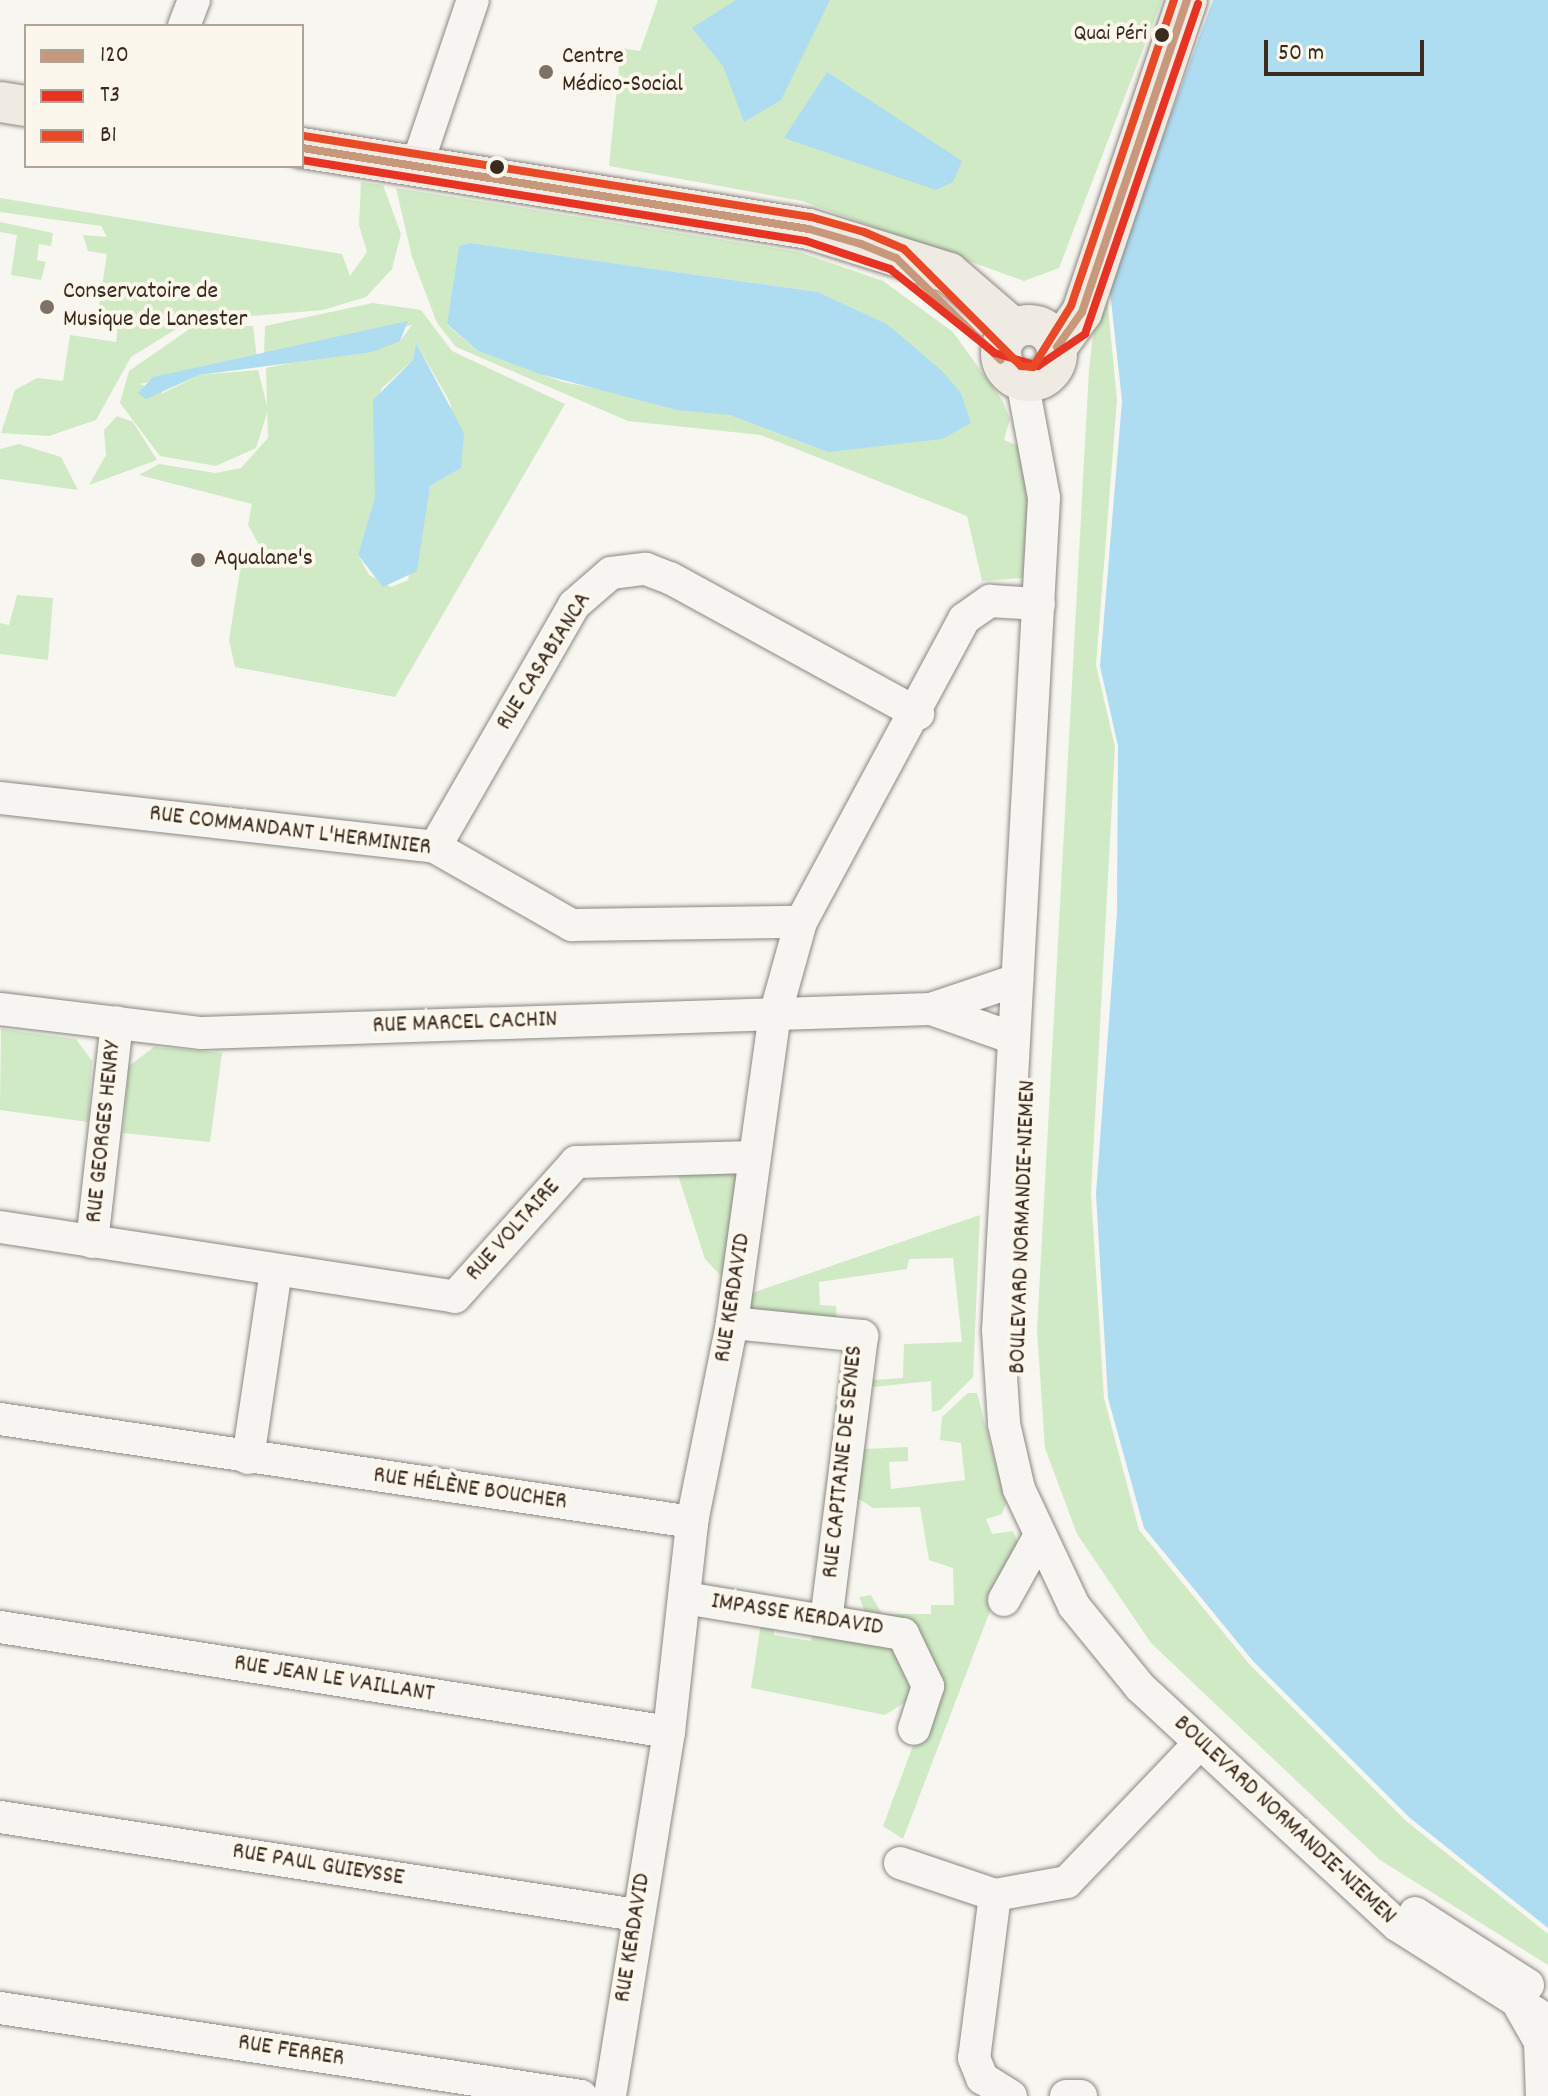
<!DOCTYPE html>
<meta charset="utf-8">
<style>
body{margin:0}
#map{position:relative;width:1548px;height:2096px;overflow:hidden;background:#f8f6f0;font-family:Dekko,sans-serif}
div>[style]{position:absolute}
.green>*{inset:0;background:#cfeac5}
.water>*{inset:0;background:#aedcf0}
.roads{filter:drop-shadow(0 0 2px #8b8781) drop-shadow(0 0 2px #8b8781)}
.minor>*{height:32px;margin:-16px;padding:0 16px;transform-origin:16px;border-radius:16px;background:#f6f5f1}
.major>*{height:40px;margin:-20px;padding:0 20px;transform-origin:20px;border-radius:20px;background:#efeae2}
.major>.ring{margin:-20px;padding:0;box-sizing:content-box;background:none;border:40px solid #efeae2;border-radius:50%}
.bus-1>*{height:8px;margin:-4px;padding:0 4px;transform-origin:4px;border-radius:4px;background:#c7987c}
.bus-2>*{height:8px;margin:-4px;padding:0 4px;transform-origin:4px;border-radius:4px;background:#e63323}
.bus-3>*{height:8px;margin:-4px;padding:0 4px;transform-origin:4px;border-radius:4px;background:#e84927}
.dots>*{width:22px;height:22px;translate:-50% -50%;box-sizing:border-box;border:4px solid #fbf7ec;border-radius:50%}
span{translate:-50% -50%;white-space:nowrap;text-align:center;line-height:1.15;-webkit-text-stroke:8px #fbf7ec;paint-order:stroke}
.bus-label{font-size:22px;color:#3b2a1e}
.right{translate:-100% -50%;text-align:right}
.poi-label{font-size:24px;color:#3b2a1e}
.left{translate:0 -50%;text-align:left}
.street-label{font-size:24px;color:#3b2a1e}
.legend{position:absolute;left:24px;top:24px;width:280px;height:144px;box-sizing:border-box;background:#fbf7ec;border:2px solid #aea59a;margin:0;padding:10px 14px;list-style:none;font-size:24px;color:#3b2a1e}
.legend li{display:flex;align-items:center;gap:16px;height:40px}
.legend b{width:40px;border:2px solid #aea59a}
.scale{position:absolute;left:1264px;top:40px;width:160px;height:36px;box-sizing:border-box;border:4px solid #3b2a1e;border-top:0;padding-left:10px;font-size:24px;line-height:28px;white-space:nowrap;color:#3b2a1e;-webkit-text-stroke:6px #fbf7ec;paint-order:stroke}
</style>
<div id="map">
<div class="green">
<div style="clip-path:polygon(658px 0,1162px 0,1059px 268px,1024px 281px,802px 201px,609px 166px,621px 48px,640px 51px)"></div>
<div style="clip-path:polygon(361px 182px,383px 185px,401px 234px,392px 269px,366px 297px,323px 310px,189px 321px,131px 357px,96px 420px,49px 436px,1px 433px,15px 390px,37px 378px,63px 381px,70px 335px,116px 342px,119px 316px,98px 311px,107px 254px,88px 251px,83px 235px,107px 237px,101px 226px,0 212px,0 198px,342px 254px,350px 276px,367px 252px,359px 225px)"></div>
<div style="clip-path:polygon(evenodd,396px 188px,799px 252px,883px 281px,953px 332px,1002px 400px,1010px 419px,1004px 440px,1019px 446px,1029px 493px,1023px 578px,982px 581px,967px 516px,761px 435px,628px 421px,456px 347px,437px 323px,412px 257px,396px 188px,470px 243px,818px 292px,887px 324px,961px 393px,828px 452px,729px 415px,563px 382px,478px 351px,447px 325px,459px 246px,470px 243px)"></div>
<div style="clip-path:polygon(0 222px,53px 233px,51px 246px,39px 244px,37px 260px,46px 262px,41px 280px,11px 275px,17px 235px,0 232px)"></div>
<div style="clip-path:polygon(1106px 287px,1117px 400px,1096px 665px,1115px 747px,1091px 1193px,1104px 1398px,1139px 1530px,1250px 1665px,1406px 1821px,1548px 1934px,1548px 1965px,1380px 1860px,1151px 1643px,1077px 1534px,1045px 1448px,1037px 1330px,1089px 369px,1096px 310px)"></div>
<div style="clip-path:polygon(evenodd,373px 303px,421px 310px,452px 351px,565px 404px,395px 697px,235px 667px,229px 640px,241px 565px,255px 564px,259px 545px,248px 525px,252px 504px,139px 475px,159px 464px,215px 473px,241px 468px,268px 438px,266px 368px,400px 341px,412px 325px,264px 356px,265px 326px,373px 303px,416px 343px,450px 402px,461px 468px,430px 486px,408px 580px,391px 587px,369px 575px,358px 555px,375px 496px,381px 389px,413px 360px,416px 343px)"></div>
<div style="clip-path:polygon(253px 326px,257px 358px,140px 384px,163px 393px,199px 375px,258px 370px,268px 410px,256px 448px,216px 466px,160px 456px,120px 403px,129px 371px,191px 328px)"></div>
<div style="clip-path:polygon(117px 416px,133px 422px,157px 460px,89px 485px,106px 455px,104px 430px)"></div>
<div style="clip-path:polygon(19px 444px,61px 457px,78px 490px,0 479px,0 449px)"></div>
<div style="clip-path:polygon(17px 595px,53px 598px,48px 660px,0 654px,0 623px,9px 625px)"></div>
<div style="clip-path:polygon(1px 1029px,76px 1039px,92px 1061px,88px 1122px,0 1110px)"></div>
<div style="clip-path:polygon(154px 1047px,222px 1053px,210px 1142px,123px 1133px,129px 1066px)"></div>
<div style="clip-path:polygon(727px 1169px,738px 1175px,723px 1278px,705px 1259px,678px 1175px)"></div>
<div style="clip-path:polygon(980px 1215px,973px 1377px,940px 1410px,932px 1412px,931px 1381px,873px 1387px,873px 1380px,903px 1378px,904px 1344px,962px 1342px,953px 1258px,909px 1259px,907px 1269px,819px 1282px,820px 1305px,836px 1306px,837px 1323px,750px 1316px,752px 1293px)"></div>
<div style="clip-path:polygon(968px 1393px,977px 1393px,1006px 1503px,1002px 1514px,986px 1519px,992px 1534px,1013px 1531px,1022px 1552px,995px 1598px,903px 1839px,883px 1826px,936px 1684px,868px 1619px,859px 1597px,871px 1595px,882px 1614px,931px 1614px,931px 1605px,954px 1605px,953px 1568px,929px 1560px,920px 1507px,873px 1508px,856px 1497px,856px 1459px,865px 1449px,908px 1447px,908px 1461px,889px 1462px,891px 1489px,965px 1480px,961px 1443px,940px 1440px,942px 1417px)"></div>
<div style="clip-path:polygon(762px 1617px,774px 1619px,774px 1635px,811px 1641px,814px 1628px,898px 1642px,921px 1692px,885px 1715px,751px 1688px)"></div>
</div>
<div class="water">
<div style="clip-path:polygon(736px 0,830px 0,781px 100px,744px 122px,723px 66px,692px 28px)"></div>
<div style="clip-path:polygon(1213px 0,1548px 0,1548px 1928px,1410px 1818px,1253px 1661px,1144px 1528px,1108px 1398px,1096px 1194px,1117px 913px,1118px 746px,1100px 666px,1122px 401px,1109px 282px)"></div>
<div style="clip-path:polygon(827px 72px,962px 161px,953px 182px,936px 190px,784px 138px)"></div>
<div style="clip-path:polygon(470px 243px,818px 292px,887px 324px,942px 371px,961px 393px,971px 423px,942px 439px,828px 452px,729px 415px,677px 410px,540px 374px,478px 351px,447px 324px,459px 246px)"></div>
<div style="clip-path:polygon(408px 321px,400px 341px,372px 352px,199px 375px,146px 399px,138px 393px,153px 377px)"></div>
<div style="clip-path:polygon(416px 343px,464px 433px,461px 468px,430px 486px,417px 571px,383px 587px,358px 555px,375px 496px,373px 400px,413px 360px)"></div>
</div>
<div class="roads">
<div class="minor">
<div style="left:184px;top:26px;width:28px;rotate:-69deg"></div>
<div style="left:417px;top:165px;width:174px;rotate:-71.3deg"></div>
<div style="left:1022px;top:380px;width:120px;rotate:79.4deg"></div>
<div style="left:1044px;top:498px;width:833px;rotate:93.16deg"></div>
<div style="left:998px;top:1330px;width:94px;rotate:86.3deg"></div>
<div style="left:1004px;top:1424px;width:67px;rotate:77deg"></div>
<div style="left:1019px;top:1489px;width:129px;rotate:64.8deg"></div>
<div style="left:1074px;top:1606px;width:104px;rotate:50.8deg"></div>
<div style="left:1140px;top:1687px;width:350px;rotate:42.8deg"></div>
<div style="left:1397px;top:1925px;width:179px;rotate:32.4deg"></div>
<div style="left:0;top:798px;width:438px;rotate:6.4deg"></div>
<div style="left:435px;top:847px;width:158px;rotate:29.7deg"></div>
<div style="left:572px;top:925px;width:229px;rotate:-0.8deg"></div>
<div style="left:435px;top:847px;width:279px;rotate:-60.1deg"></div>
<div style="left:574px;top:605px;width:49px;rotate:-40.9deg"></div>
<div style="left:611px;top:573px;width:35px;rotate:-7deg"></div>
<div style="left:646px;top:569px;width:26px;rotate:21deg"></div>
<div style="left:670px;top:578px;width:283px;rotate:28.7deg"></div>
<div style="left:0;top:1009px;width:203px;rotate:6.8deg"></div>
<div style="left:202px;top:1033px;width:729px;rotate:-1.89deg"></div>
<div style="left:931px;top:1009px;width:91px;rotate:-18.6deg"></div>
<div style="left:931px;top:1009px;width:87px;rotate:19.5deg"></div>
<div style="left:0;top:1227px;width:460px;rotate:8.7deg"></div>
<div style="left:455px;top:1297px;width:181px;rotate:-48.1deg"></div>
<div style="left:576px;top:1162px;width:177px;rotate:-1.6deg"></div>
<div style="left:92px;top:1242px;width:221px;rotate:-83.5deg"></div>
<div style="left:732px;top:1323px;width:131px;rotate:5.7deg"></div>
<div style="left:862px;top:1336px;width:285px;rotate:97.2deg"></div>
<div style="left:0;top:1419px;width:700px;rotate:8.47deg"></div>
<div style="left:248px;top:1458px;width:189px;rotate:-81.5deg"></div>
<div style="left:685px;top:1598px;width:221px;rotate:9.4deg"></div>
<div style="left:903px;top:1634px;width:58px;rotate:64.3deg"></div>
<div style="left:928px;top:1686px;width:45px;rotate:108deg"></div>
<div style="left:1004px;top:1600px;width:70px;rotate:-60.9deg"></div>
<div style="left:0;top:1627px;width:677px;rotate:8.92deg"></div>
<div style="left:0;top:1817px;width:644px;rotate:8.76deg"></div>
<div style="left:900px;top:1863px;width:100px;rotate:18.6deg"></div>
<div style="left:995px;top:1895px;width:73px;rotate:-10.2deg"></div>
<div style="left:1067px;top:1882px;width:192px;rotate:-46.3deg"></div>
<div style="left:995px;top:1895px;width:164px;rotate:97.3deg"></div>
<div style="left:974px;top:2058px;width:22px;rotate:68deg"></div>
<div style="left:982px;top:2078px;width:34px;rotate:32deg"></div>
<div style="left:1415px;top:1913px;width:134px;rotate:32.5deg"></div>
<div style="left:1519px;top:2005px;width:43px;rotate:60.4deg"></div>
<div style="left:1540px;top:2042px;width:54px;rotate:87.9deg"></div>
<div style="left:0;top:2008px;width:588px;rotate:8.61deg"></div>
<div style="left:610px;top:2096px;width:369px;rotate:-80.8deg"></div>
<div style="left:669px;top:1732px;width:211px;rotate:-83.7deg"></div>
<div style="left:692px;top:1522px;width:203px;rotate:-78.6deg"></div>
<div style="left:732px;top:1323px;width:311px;rotate:-82.1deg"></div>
<div style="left:775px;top:1015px;width:97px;rotate:-74.4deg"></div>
<div style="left:801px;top:922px;width:344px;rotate:-61.7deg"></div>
<div style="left:964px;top:619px;width:32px;rotate:-35deg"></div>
<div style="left:990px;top:601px;width:49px;rotate:3.5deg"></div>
<div style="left:1066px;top:2096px;width:15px"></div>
</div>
<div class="major">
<div style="left:0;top:102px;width:26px;rotate:9deg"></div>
<div style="left:302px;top:148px;width:513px;rotate:9.08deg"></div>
<div style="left:809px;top:229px;width:147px;rotate:17.4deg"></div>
<div style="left:949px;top:273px;width:84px;rotate:40.7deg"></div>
<div class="ring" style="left:1001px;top:325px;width:16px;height:16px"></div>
<div style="left:1057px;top:347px;width:43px;rotate:-54.5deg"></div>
<div style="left:1082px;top:312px;width:329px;rotate:-71.4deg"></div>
</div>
</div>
<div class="bus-1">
<div style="left:302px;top:148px;width:513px;rotate:9.08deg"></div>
<div style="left:809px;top:229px;width:54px;rotate:16.1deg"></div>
<div style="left:861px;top:244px;width:38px;rotate:22deg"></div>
<div style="left:896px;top:258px;width:146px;rotate:44.2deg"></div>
<div style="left:1057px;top:347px;width:43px;rotate:-54.5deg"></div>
<div style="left:1082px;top:312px;width:329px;rotate:-71.4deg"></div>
</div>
<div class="bus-2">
<div style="left:302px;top:160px;width:510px;rotate:9.13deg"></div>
<div style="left:806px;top:241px;width:89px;rotate:18.4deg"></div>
<div style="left:890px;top:269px;width:134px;rotate:38.7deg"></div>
<div style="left:995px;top:353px;width:45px;rotate:16.8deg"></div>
<div style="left:1038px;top:366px;width:57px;rotate:-34.2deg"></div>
<div style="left:1085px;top:334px;width:349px;rotate:-71.1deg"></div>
</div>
<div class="bus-3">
<div style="left:304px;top:136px;width:513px;rotate:9.08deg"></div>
<div style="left:811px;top:217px;width:55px;rotate:15.8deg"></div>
<div style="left:864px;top:232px;width:43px;rotate:23deg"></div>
<div style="left:904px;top:249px;width:165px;rotate:45deg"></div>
<div style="left:1021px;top:366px;width:12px;rotate:5deg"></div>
<div style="left:1033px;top:367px;width:72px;rotate:-58.1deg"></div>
<div style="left:1071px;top:306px;width:323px;rotate:-71.4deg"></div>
</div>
<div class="dots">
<div style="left:1162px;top:35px;background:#3b2a1e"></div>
<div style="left:546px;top:72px;background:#7d7168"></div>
<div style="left:497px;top:167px;background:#3b2a1e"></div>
<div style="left:47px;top:307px;background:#7d7168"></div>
<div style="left:198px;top:560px;background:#7d7168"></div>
</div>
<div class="bus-label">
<span class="right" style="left:1147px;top:35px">Quai Péri</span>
</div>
<div class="poi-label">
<span class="left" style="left:562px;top:72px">Centre<br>Médico-Social</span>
<span class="left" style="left:63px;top:307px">Conservatoire de<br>Musique de Lanester</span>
<span class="left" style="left:214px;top:560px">Aqualane's</span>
</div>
<div class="street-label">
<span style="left:545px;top:662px;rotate:-58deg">RUE CASABIANCA</span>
<span style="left:290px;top:832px;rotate:7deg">RUE COMMANDANT L'HERMINIER</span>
<span style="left:465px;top:1024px;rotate:-2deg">RUE MARCEL CACHIN</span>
<span style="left:105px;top:1132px;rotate:-84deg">RUE GEORGES HENRY</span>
<span style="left:1024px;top:1227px;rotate:-88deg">BOULEVARD NORMANDIE-NIEMEN</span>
<span style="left:514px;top:1231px;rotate:-48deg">RUE VOLTAIRE</span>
<span style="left:734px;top:1298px;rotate:-81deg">RUE KERDAVID</span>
<span style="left:844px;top:1462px;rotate:-84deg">RUE CAPITAINE DE SEYNES</span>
<span style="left:470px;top:1490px;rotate:8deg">RUE HÉLÈNE BOUCHER</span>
<span style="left:797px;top:1616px;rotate:9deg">IMPASSE KERDAVID</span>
<span style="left:334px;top:1680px;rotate:9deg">RUE JEAN LE VAILLANT</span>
<span style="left:1284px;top:1821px;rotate:43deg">BOULEVARD NORMANDIE-NIEMEN</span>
<span style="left:318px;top:1866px;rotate:9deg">RUE PAUL GUIEYSSE</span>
<span style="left:634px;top:1938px;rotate:-81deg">RUE KERDAVID</span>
<span style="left:291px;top:2052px;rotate:9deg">RUE FERRER</span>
</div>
<ul class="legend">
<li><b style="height:10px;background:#c7987c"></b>120</li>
<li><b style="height:10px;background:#e63323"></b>T3</li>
<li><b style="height:10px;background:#e84927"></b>B1</li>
</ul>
<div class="scale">50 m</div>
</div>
